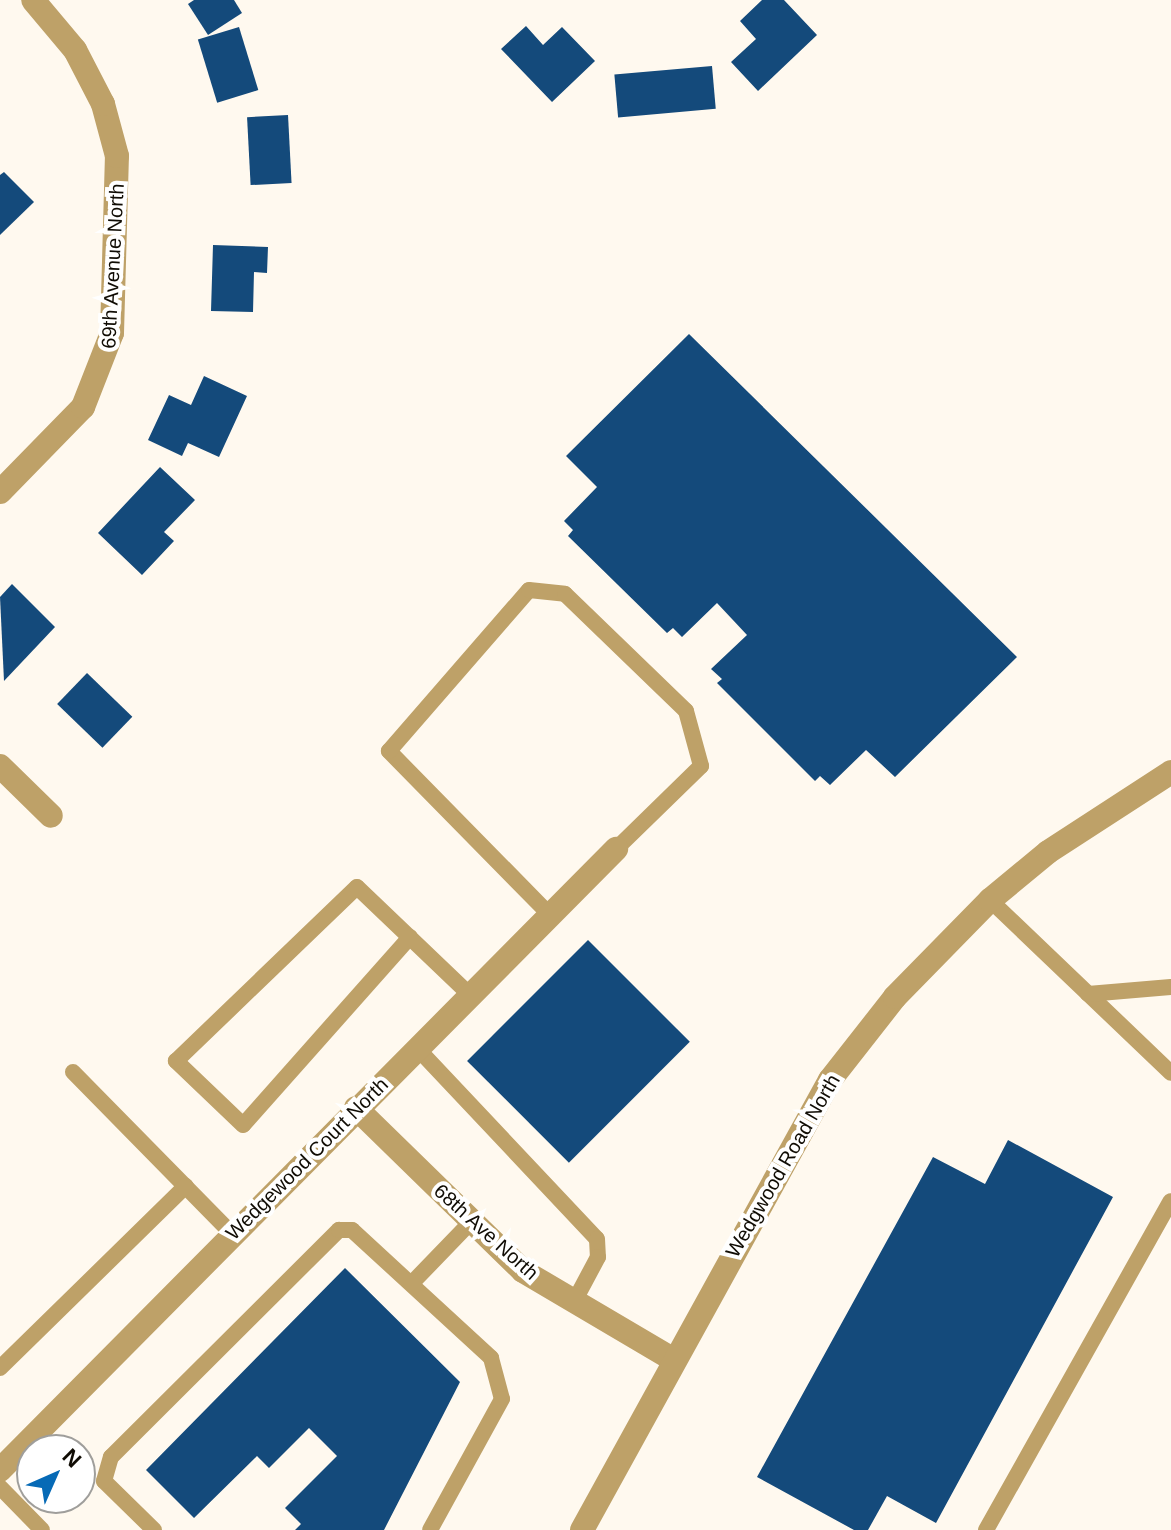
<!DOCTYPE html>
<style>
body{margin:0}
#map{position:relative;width:1171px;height:1530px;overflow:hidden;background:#fff9ef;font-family:Arial,sans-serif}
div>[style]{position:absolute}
.building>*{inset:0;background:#144a7b;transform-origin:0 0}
.service>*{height:16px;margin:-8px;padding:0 8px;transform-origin:8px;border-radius:8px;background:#bea168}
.minor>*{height:24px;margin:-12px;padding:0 12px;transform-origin:12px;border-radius:12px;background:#bea168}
.tertiary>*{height:24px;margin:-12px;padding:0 12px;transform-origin:12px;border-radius:12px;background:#bea168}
span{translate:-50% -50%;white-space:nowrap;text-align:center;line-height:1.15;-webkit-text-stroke:8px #fff;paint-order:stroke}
.street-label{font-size:20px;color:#100c04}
.north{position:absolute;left:16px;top:1434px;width:80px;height:80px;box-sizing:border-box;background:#fff;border:2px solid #9f9e9b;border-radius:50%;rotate:45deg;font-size:22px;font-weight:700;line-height:32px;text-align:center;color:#100c04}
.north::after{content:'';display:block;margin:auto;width:28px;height:36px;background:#066ab6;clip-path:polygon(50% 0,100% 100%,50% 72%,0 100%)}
</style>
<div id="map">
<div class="building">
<div style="clip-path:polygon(194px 0,234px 0,242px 13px,208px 35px,188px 4px)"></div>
<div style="clip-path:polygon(762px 0,784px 0,817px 35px,758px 91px,731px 62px,756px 39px,740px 21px)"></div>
<div style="clip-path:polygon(526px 26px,543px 45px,562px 27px,595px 61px,552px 102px,501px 49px)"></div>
<div style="left:239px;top:27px;width:66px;height:43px;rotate:73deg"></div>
<div style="left:712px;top:66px;width:43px;height:98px;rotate:85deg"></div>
<div style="left:288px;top:115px;width:68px;height:41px;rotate:87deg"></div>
<div style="clip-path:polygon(4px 172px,34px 202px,0 235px,0 175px)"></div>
<div style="clip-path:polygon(213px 245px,268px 247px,267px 273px,254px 272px,253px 312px,211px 311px)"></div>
<div style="clip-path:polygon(689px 334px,1017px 657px,895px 777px,866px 750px,830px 785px,820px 776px,815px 781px,717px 683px,722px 679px,711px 669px,747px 635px,717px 603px,682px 637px,673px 628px,667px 633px,568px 536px,573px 530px,564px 521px,597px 487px,566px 456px)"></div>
<div style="clip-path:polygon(204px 376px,247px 396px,219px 457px,188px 443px,182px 456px,148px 440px,169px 395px,191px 405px)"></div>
<div style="clip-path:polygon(160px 467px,195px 500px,164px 532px,174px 541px,142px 575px,98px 533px)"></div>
<div style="clip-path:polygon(12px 584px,55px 627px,4px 681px,0 597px)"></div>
<div style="left:87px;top:673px;width:63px;height:43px;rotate:44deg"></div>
<div style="left:588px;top:940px;width:144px;height:171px;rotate:45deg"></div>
<div style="clip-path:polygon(1008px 1140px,1113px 1197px,936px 1523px,887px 1496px,868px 1530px,854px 1530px,757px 1477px,933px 1157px,985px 1184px)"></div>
<div style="clip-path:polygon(345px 1268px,460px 1382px,384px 1530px,295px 1530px,301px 1524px,285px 1508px,337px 1456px,309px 1428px,269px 1468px,257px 1456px,194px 1518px,146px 1470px)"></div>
</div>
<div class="service">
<div style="left:990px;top:900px;width:250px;rotate:43.7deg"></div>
<div style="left:550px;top:915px;width:230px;rotate:-134.5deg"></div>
<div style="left:389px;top:751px;width:213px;rotate:-49deg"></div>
<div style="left:529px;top:590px;width:36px;rotate:6deg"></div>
<div style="left:565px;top:594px;width:168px;rotate:44deg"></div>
<div style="left:686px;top:711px;width:57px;rotate:74.7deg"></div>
<div style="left:701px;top:766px;width:119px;rotate:135.7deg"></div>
<div style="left:410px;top:937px;width:251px;rotate:131.6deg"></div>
<div style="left:243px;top:1125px;width:93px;rotate:-136.3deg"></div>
<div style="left:176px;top:1061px;width:251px;rotate:-43.9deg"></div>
<div style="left:357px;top:887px;width:156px;rotate:43.7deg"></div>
<div style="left:1088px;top:994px;width:83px;rotate:-4.8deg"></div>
<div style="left:417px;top:1048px;width:262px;rotate:46.7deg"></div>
<div style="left:597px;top:1239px;width:18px;rotate:87deg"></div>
<div style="left:598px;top:1257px;width:51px;rotate:118.1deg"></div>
<div style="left:73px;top:1072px;width:227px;rotate:45.5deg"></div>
<div style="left:413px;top:1282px;width:83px;rotate:-46deg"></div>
<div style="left:0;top:1368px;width:260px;rotate:-44.4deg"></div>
<div style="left:0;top:1487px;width:60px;rotate:45.7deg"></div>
<div style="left:154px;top:1530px;width:70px;rotate:-135.6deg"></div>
<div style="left:104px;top:1481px;width:25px;rotate:-74deg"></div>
<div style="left:111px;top:1457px;width:322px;rotate:-44.9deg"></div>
<div style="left:339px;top:1230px;width:13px"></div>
<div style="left:352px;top:1230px;width:189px;rotate:42.6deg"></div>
<div style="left:491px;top:1358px;width:42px;rotate:75deg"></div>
<div style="left:502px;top:1399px;width:149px;rotate:118.8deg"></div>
<div style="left:986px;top:1530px;width:377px;rotate:-60.7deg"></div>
</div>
<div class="minor">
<div style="left:0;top:492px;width:119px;rotate:-45.7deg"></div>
<div style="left:83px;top:407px;width:79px;rotate:-68.6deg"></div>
<div style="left:112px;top:333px;width:177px;rotate:-88.4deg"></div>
<div style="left:117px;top:156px;width:54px;rotate:-105.1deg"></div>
<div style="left:103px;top:104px;width:61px;rotate:-117.4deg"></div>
<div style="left:75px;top:50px;width:65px;rotate:-130deg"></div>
<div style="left:0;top:766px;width:71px;rotate:44.4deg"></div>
<div style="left:356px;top:1108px;width:233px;rotate:44.3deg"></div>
<div style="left:523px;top:1271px;width:175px;rotate:30.5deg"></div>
<div style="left:0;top:1470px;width:875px;rotate:-45.23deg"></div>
</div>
<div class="tertiary">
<div style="left:582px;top:1530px;width:514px;rotate:-61.14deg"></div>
<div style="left:830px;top:1080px;width:105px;rotate:-51.9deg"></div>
<div style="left:895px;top:997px;width:136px;rotate:-45.6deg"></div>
<div style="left:990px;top:900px;width:75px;rotate:-39.6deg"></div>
<div style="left:1048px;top:852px;width:147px;rotate:-33deg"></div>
</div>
<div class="street-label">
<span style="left:113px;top:266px;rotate:-87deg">69th Avenue North</span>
<span style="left:307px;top:1159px;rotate:-45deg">Wedgewood Court North</span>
<span style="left:783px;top:1166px;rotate:-60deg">Wedgwood Road North</span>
<span style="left:486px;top:1232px;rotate:42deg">68th Ave North</span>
</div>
<div class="north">N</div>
</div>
